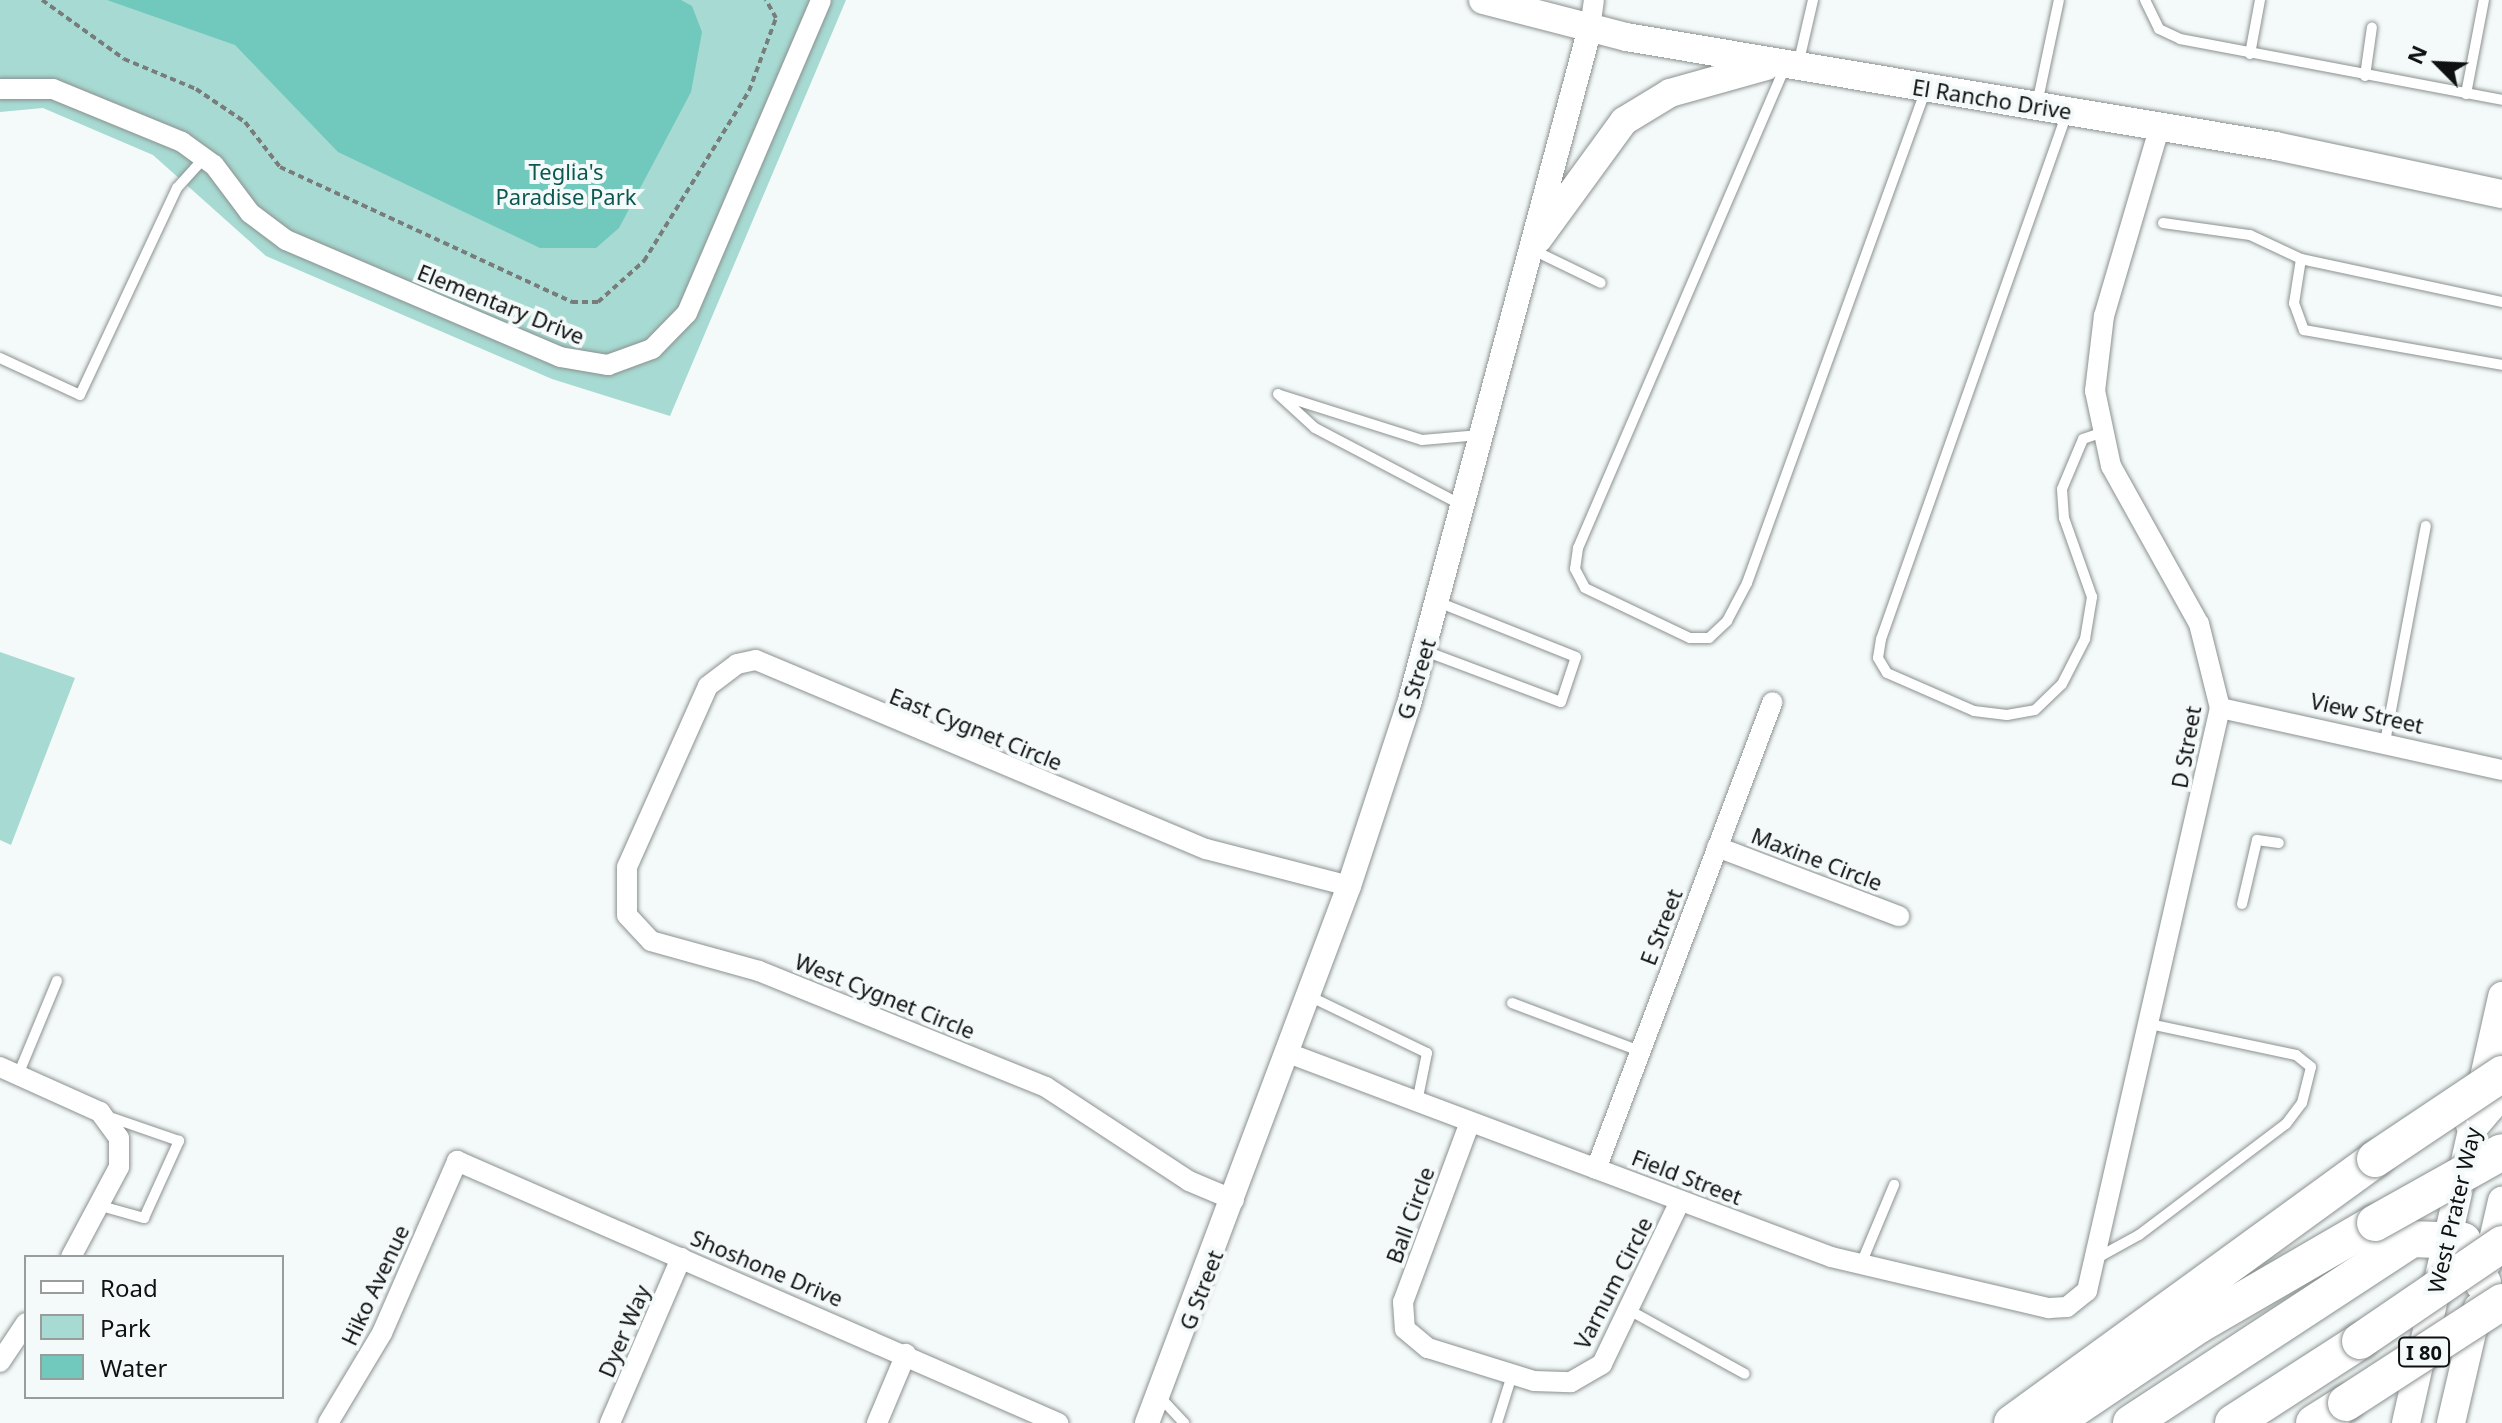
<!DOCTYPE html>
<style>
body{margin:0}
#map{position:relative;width:2502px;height:1423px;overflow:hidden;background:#f4faf9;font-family:"Noto Sans",sans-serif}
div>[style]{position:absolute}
.green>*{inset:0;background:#a7dad2}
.water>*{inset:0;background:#71c8bd}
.path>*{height:4px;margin-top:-2px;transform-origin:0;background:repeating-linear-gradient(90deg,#787c7b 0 6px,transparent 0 10px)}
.roads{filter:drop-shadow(0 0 2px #8b9190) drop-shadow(0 0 2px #8b9190)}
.service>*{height:10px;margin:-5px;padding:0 5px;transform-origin:5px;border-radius:5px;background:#fff}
.minor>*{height:20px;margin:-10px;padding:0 10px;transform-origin:10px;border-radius:10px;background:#fff}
.tertiary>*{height:24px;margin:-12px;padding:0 12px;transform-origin:12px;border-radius:12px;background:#fff}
.secondary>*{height:28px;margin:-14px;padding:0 14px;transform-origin:14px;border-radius:14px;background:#fff}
.motorway>*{height:36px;margin:-18px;padding:0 18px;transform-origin:18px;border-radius:18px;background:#fff}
.bridges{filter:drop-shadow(0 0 2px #8b9190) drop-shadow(0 0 2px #8b9190)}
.motorway-bridge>*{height:36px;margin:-18px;padding:0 18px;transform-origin:18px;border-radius:18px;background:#fff}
span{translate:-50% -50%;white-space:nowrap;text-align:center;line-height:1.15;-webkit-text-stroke:8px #f4faf9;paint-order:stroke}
.shield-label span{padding:2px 6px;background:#f4faf9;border:2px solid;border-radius:6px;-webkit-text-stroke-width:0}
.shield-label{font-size:20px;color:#0f1111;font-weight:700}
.street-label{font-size:22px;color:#0f1111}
.park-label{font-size:22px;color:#0c5851}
.legend{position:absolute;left:24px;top:1255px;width:260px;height:144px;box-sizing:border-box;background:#f4faf9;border:2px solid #989d9c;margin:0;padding:10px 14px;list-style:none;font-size:24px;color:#0f1111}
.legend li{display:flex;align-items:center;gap:16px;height:40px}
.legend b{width:40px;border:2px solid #989d9c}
.north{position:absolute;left:2398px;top:24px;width:80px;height:80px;-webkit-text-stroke:6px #f4faf9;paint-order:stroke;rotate:294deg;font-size:22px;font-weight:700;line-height:32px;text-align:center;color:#0f1111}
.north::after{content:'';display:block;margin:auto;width:28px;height:36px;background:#0f1111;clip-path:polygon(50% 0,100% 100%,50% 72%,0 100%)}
</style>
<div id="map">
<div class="green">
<div style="clip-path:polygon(0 0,846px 0,670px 416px,552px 379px,266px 256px,153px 155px,43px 108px,0 112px)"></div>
<div style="clip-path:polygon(0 652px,75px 678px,11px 845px,0 840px)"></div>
</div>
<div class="water">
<div style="clip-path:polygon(107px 0,681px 0,692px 6px,702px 32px,691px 92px,619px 228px,596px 248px,540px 248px,338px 152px,235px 45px)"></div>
</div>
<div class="path">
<div style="left:42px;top:0;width:101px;rotate:35.7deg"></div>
<div style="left:124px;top:59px;width:78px;rotate:22.6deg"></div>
<div style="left:196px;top:89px;width:59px;rotate:34deg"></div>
<div style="left:245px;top:122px;width:57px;rotate:52.1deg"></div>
<div style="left:280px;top:167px;width:322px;rotate:24.8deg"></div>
<div style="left:572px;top:302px;width:26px"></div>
<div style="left:598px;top:302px;width:62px;rotate:-41.7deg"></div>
<div style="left:644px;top:261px;width:200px;rotate:-58.3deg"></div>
<div style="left:749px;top:91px;width:78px;rotate:-69.7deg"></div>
<div style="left:776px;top:18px;width:21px;rotate:-119deg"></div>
</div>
<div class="roads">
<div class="service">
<div style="left:2145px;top:0;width:32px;rotate:64deg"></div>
<div style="left:2159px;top:29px;width:23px;rotate:25deg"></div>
<div style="left:2180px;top:39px;width:328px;rotate:10.7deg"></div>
<div style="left:2250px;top:54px;width:55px;rotate:-79.5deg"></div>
<div style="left:1798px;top:65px;width:67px;rotate:-77deg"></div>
<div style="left:1785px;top:67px;width:524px;rotate:113.28deg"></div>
<div style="left:1578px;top:548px;width:21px;rotate:98deg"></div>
<div style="left:1575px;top:569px;width:21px;rotate:62deg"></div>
<div style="left:1585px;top:588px;width:116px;rotate:25.5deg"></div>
<div style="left:1690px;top:638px;width:19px"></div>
<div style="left:1709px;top:638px;width:25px;rotate:-43deg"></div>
<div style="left:1727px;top:621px;width:43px;rotate:-62.2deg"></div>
<div style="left:1747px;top:583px;width:525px;rotate:-70.08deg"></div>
<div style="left:2365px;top:76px;width:49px;rotate:-81.9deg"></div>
<div style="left:2466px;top:94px;width:96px;rotate:-79.2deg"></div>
<div style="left:2037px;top:104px;width:106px;rotate:-78.1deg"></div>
<div style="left:2067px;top:113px;width:558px;rotate:109.47deg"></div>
<div style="left:1881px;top:639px;width:19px;rotate:99deg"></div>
<div style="left:1878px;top:658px;width:17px;rotate:59deg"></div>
<div style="left:1887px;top:673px;width:95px;rotate:23.6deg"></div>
<div style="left:1974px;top:711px;width:33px;rotate:7deg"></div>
<div style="left:2007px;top:715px;width:28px;rotate:-10deg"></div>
<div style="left:2035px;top:710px;width:37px;rotate:-44deg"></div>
<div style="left:2062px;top:684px;width:51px;rotate:-62.9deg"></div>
<div style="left:2085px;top:639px;width:43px;rotate:-80.5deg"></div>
<div style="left:2092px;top:597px;width:84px;rotate:-109.5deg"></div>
<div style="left:2064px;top:518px;width:29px;rotate:-94deg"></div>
<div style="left:2062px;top:489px;width:54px;rotate:-67.2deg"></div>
<div style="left:2083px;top:439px;width:18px;rotate:-19deg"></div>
<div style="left:2163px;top:223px;width:88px;rotate:7.9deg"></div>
<div style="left:2250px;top:235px;width:56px;rotate:25.2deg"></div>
<div style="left:2301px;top:259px;width:206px;rotate:12.1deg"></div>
<div style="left:1535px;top:251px;width:73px;rotate:25.9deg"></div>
<div style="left:2301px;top:259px;width:45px;rotate:99deg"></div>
<div style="left:2294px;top:303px;width:29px;rotate:70deg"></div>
<div style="left:2304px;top:330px;width:201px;rotate:10deg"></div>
<div style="left:0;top:358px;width:88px;rotate:24.8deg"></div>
<div style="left:80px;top:395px;width:229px;rotate:-64.9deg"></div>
<div style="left:177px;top:188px;width:42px;rotate:-47.9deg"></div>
<div style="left:1278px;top:394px;width:50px;rotate:42.6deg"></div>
<div style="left:1315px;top:428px;width:164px;rotate:27.7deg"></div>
<div style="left:1280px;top:395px;width:149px;rotate:17.6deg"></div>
<div style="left:1422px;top:440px;width:58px;rotate:-4.9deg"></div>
<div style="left:1425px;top:651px;width:145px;rotate:20.6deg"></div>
<div style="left:1561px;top:702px;width:47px;rotate:-71.6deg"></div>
<div style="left:1576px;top:657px;width:149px;rotate:-158.3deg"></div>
<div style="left:2385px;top:742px;width:220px;rotate:-79.3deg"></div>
<div style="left:2242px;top:904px;width:66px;rotate:-76.8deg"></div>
<div style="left:2257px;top:840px;width:22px;rotate:8deg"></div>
<div style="left:1309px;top:996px;width:131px;rotate:25.8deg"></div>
<div style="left:1427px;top:1053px;width:50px;rotate:101.5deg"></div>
<div style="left:1512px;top:1003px;width:137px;rotate:20.6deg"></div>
<div style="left:18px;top:1075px;width:102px;rotate:-67.5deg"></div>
<div style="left:101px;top:1206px;width:45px;rotate:15.6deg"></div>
<div style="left:144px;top:1218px;width:85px;rotate:-65.6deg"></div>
<div style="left:179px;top:1141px;width:76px;rotate:-160.9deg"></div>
<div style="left:2097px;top:1258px;width:48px;rotate:-28.7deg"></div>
<div style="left:2139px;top:1235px;width:184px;rotate:-37.1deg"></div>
<div style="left:2286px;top:1124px;width:26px;rotate:-53deg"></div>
<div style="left:2302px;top:1103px;width:37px;rotate:-76deg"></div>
<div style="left:2311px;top:1067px;width:19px;rotate:-141deg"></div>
<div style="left:2296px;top:1055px;width:149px;rotate:-168deg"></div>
<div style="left:1861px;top:1264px;width:86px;rotate:-67.3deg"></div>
<div style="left:1629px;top:1310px;width:132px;rotate:28.9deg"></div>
<div style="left:1159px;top:1396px;width:37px;rotate:47deg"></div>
<div style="left:1497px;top:1423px;width:50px;rotate:-72.6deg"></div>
</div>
<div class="minor">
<div style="left:1590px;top:28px;width:28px;rotate:-82deg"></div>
<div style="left:0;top:89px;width:53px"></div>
<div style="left:53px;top:89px;width:139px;rotate:22.3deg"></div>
<div style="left:182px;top:142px;width:39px;rotate:36deg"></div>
<div style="left:214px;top:165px;width:60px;rotate:53.1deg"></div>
<div style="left:250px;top:213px;width:45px;rotate:36.9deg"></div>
<div style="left:286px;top:240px;width:298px;rotate:23.1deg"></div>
<div style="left:560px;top:357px;width:49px;rotate:9.5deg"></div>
<div style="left:608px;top:365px;width:47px;rotate:-20deg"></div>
<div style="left:652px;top:349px;width:50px;rotate:-45.8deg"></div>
<div style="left:687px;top:313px;width:340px;rotate:-66.8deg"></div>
<div style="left:2220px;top:708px;width:289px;rotate:12.4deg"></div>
<div style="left:1717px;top:847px;width:195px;rotate:20.8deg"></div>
<div style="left:1288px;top:1053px;width:580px;rotate:20.59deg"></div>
<div style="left:1831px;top:1257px;width:224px;rotate:13.2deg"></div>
<div style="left:2049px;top:1308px;width:18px;rotate:-3deg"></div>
<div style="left:2067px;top:1307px;width:26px;rotate:-39deg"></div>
<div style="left:2087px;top:1291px;width:598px;rotate:-77.15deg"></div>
<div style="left:2220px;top:708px;width:87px;rotate:-104deg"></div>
<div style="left:2199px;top:624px;width:181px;rotate:-119.1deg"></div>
<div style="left:2111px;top:466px;width:77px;rotate:-102deg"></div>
<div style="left:2095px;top:391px;width:76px;rotate:-83.2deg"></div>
<div style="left:2104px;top:316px;width:198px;rotate:-73.6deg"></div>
<div style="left:0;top:1067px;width:110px;rotate:24.2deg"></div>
<div style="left:100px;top:1112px;width:32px;rotate:54deg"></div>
<div style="left:119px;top:1138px;width:29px;rotate:90deg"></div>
<div style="left:119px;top:1167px;width:102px;rotate:118.1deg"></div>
<div style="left:1470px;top:1122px;width:192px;rotate:110.4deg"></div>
<div style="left:1403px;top:1302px;width:27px;rotate:86deg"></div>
<div style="left:1405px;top:1329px;width:30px;rotate:40deg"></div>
<div style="left:1428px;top:1348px;width:111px;rotate:17.3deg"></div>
<div style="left:1534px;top:1381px;width:37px;rotate:2deg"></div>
<div style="left:1571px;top:1382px;width:36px;rotate:-30deg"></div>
<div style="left:1602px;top:1364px;width:181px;rotate:-64.4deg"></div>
<div style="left:1596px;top:1169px;width:499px;rotate:-69.3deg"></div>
<div style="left:1234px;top:1200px;width:49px;rotate:-157.1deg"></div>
<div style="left:1189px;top:1181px;width:171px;rotate:-146.7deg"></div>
<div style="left:1046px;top:1087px;width:310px;rotate:-158deg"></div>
<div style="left:759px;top:971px;width:112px;rotate:-164.5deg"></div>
<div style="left:651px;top:941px;width:35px;rotate:-133deg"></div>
<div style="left:627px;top:915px;width:48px;rotate:-90deg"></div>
<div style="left:627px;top:867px;width:198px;rotate:-65.9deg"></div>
<div style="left:708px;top:686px;width:36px;rotate:-37deg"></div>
<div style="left:737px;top:664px;width:19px;rotate:-12deg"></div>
<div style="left:756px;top:660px;width:488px;rotate:22.8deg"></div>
<div style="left:1206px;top:849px;width:148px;rotate:14.5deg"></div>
<div style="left:0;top:1362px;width:47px;rotate:-56.3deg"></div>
<div style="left:328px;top:1423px;width:105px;rotate:-59deg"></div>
<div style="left:382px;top:1333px;width:188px;rotate:-66.4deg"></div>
<div style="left:457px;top:1161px;width:656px;rotate:23.55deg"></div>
<div style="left:610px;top:1423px;width:180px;rotate:-66.7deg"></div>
<div style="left:877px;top:1423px;width:75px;rotate:-67.2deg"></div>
</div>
<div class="tertiary">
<div style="left:1147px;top:1423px;width:574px;rotate:-69.39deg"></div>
<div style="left:1349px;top:886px;width:192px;rotate:-71.8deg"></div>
<div style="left:1409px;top:704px;width:700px;rotate:-75.01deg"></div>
</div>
<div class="secondary">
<div style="left:1483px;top:0;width:148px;rotate:14.5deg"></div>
<div style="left:1626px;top:37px;width:659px;rotate:9.52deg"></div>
<div style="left:2276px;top:146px;width:231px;rotate:12deg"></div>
<div style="left:1538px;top:239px;width:146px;rotate:-53.9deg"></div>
<div style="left:1624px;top:121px;width:54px;rotate:-31.3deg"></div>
<div style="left:1670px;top:93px;width:100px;rotate:-15.7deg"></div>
<div style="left:2488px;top:1262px;width:63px;rotate:-77.1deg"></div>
<div style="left:2406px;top:1423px;width:438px;rotate:-77.3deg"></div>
<div style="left:2451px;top:1423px;width:119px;rotate:-76.9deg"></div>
</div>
<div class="motorway">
<div style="left:2473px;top:1122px;width:45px;rotate:-49.5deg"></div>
<div style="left:2012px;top:1423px;width:449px;rotate:-36deg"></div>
<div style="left:2053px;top:1423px;width:176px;rotate:-33.9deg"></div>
<div style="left:2199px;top:1325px;width:203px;rotate:-30.1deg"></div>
<div style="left:2131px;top:1423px;width:336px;rotate:-33.2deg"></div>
<div style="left:2412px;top:1239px;width:51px;rotate:2.2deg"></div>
<div style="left:2463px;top:1241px;width:47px;rotate:64.5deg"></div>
<div style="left:2233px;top:1423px;width:151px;rotate:-32.8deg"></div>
<div style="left:2314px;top:1423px;width:38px;rotate:-32deg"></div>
</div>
</div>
<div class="bridges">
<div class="motorway-bridge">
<div style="left:2375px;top:1159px;width:153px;rotate:-33.8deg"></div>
<div style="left:2375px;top:1223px;width:145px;rotate:-29.2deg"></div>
<div style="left:2360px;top:1341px;width:172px;rotate:-34.3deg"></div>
<div style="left:2346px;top:1403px;width:186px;rotate:-32.9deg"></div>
</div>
</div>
<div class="shield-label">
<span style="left:2424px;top:1352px">I 80</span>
</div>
<div class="street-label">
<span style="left:1992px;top:99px;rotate:9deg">El Rancho Drive</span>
<span style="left:501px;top:304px;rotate:22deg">Elementary Drive</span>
<span style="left:1416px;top:679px;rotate:-73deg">G Street</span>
<span style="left:2367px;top:713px;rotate:13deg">View Street</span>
<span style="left:976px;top:729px;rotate:22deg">East Cygnet Circle</span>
<span style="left:2186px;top:747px;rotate:-80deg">D Street</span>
<span style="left:1817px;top:859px;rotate:21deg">Maxine Circle</span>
<span style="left:1661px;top:927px;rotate:-69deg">E Street</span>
<span style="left:885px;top:996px;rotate:22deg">West Cygnet Circle</span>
<span style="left:1687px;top:1177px;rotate:21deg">Field Street</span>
<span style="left:2454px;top:1210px;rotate:-77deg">West Prater Way</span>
<span style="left:1410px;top:1215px;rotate:-70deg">Ball Circle</span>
<span style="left:767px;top:1268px;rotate:23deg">Shoshone Drive</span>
<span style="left:1613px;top:1283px;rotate:-63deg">Varnum Circle</span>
<span style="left:375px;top:1285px;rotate:-65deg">Hiko Avenue</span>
<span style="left:1201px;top:1290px;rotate:-69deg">G Street</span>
<span style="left:624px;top:1331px;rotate:-67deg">Dyer Way</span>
</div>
<div class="park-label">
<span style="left:566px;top:184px">Teglia's<br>Paradise Park</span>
</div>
<ul class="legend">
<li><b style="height:10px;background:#fff"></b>Road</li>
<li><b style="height:22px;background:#a7dad2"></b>Park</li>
<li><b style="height:22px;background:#71c8bd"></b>Water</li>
</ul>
<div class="north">N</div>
</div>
